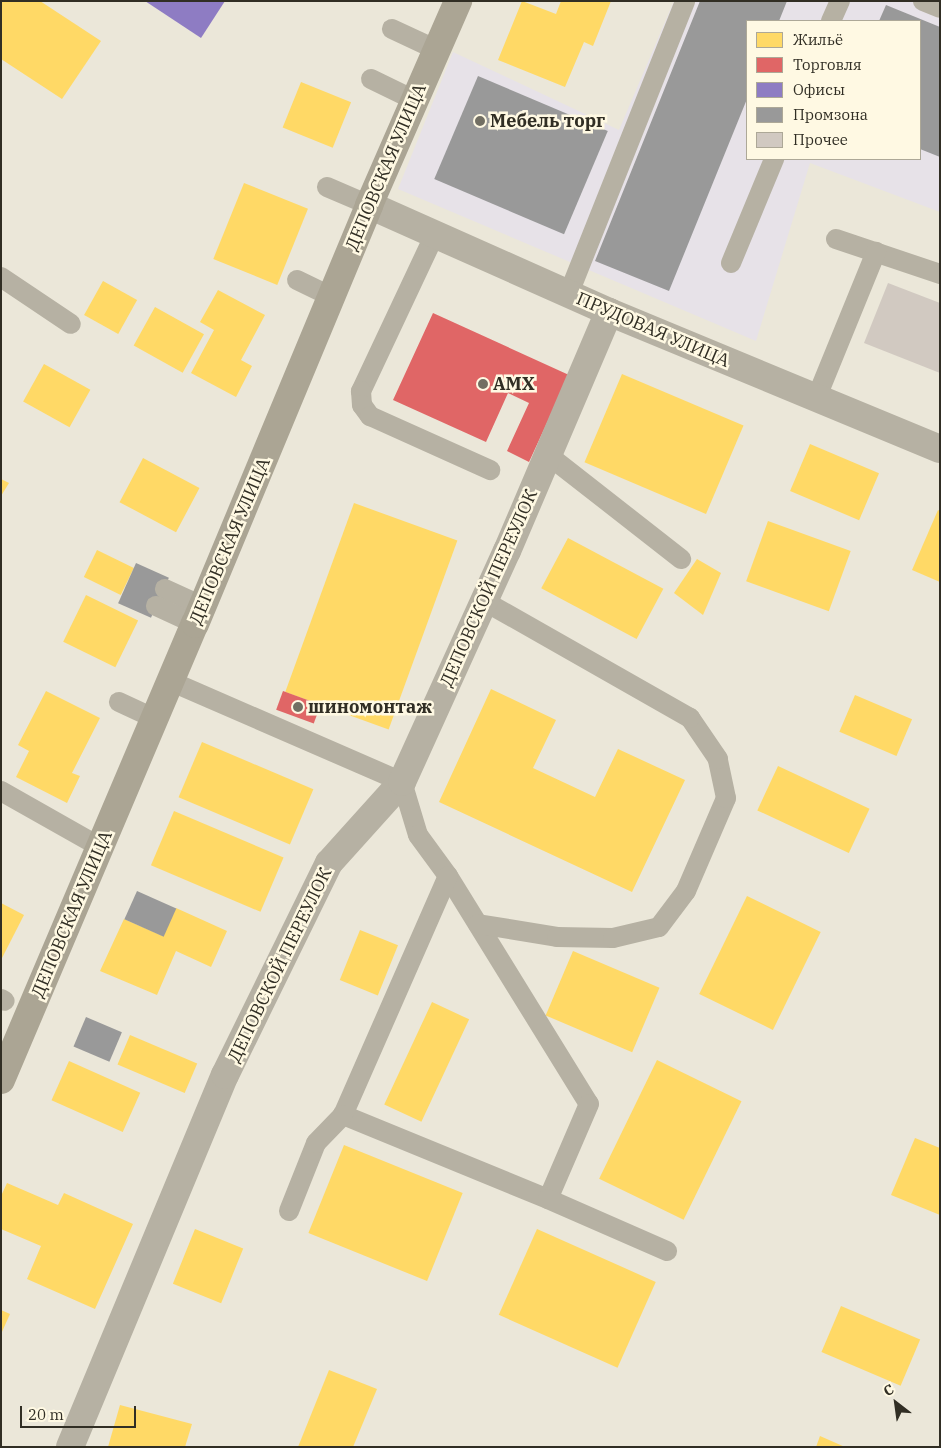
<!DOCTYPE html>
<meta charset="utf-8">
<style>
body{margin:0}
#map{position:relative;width:941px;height:1448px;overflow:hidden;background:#ebe7d9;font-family:"IBM Plex Serif",serif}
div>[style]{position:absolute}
.industrial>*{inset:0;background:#e7e2e8}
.homes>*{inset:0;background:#ffd966;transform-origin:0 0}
.shops>*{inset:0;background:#e06666;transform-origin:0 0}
.offices>*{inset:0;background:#8e7cc3}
.industry>*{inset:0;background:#999;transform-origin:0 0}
.building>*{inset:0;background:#d1c9c1}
.lane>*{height:20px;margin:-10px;padding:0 10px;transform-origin:10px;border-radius:10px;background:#b6b1a3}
.street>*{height:28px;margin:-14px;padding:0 14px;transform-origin:14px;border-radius:14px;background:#b6b1a3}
.secondary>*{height:28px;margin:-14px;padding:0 14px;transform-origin:14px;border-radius:14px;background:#aba594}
.dots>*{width:14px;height:14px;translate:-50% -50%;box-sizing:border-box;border:2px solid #fff9e3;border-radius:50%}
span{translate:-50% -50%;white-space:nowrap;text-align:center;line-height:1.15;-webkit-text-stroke:5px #fff9e3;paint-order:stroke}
.poi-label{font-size:18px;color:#312e24;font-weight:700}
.left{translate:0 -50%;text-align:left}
.street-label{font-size:18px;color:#312e24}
.frame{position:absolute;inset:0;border:2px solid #312e24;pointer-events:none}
.legend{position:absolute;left:746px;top:20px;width:175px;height:140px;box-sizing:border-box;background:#fff9e3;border:1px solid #ada897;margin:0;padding:6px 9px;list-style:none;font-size:15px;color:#312e24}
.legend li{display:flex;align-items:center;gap:10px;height:25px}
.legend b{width:25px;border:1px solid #ada897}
.north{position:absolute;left:871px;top:1378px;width:50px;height:50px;-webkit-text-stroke:4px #fff9e3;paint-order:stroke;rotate:330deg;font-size:14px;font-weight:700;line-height:20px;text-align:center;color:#312e24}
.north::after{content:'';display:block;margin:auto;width:18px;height:22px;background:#312e24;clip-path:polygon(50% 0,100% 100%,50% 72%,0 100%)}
.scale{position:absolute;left:20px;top:1406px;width:116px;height:22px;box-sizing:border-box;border:2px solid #312e24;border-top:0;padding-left:6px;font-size:15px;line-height:18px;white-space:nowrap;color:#312e24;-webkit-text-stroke:4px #fff9e3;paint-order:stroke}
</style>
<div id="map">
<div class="industrial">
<div style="clip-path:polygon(evenodd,674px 1px,940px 1px,940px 212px,810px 163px,756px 341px,398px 189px,453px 52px,619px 130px,674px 1px,747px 21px,920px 21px,920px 159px,747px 159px,747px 21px)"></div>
</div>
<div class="homes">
<div style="clip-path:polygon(1px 1px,40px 1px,101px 41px,62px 99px,1px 59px)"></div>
<div style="clip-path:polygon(522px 1px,556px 14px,561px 1px,611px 1px,593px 46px,584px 42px,565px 87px,498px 60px)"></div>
<div style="left:301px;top:82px;width:54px;height:49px;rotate:22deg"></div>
<div style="left:244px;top:183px;width:69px;height:82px;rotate:22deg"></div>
<div style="left:103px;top:281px;width:39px;height:39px;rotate:29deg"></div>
<div style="clip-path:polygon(218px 290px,265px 315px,241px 360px,252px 366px,236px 397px,191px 373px,214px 330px,200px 322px)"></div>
<div style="left:155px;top:307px;width:56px;height:44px;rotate:29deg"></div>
<div style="left:44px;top:364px;width:53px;height:43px;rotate:29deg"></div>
<div style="left:622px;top:374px;width:132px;height:96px;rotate:23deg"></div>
<div style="left:810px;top:444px;width:75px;height:51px;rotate:23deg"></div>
<div style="left:143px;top:458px;width:64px;height:50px;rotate:28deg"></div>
<div style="clip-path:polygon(1px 479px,9px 483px,1px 496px)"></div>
<div style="left:354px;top:503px;width:110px;height:201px;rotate:20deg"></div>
<div style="clip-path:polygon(938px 510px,940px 511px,940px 582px,912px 570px)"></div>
<div style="left:768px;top:521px;width:88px;height:64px;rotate:20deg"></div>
<div style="left:568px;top:538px;width:108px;height:57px;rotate:28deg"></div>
<div style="left:97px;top:550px;width:41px;height:30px;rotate:26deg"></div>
<div style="clip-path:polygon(697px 559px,721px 573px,703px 615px,674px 593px)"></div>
<div style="left:86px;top:595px;width:58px;height:52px;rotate:26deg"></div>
<div style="clip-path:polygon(491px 689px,556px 720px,533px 768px,595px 797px,618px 749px,685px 780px,632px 892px,439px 802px)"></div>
<div style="clip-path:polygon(46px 691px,100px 718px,72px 773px,80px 776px,67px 803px,16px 777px,29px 751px,18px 745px)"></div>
<div style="left:855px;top:695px;width:62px;height:40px;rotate:23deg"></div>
<div style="left:202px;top:742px;width:121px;height:60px;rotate:23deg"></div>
<div style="left:778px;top:766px;width:101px;height:49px;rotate:25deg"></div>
<div style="left:174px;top:811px;width:119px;height:59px;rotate:23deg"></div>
<div style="left:747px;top:896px;width:82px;height:109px;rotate:26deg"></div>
<div style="clip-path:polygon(1px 903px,24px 915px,1px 960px)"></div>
<div style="clip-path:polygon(176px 908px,227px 931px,211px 967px,176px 951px,157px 995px,100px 971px,124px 919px,163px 936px)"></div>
<div style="left:360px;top:930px;width:41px;height:54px;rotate:22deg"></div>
<div style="left:573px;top:951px;width:94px;height:70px;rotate:23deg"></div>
<div style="left:432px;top:1002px;width:41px;height:113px;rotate:25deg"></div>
<div style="left:130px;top:1035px;width:73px;height:32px;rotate:23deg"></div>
<div style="left:657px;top:1060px;width:94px;height:132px;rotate:26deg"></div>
<div style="left:69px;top:1061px;width:78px;height:43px;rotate:24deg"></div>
<div style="clip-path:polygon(915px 1138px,940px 1148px,940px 1215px,891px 1195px)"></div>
<div style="left:344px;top:1145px;width:128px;height:95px;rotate:22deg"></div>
<div style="clip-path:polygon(7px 1183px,58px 1205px,64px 1193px,133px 1224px,95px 1309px,27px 1279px,41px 1246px,1px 1229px,1px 1196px)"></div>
<div style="left:195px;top:1229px;width:52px;height:59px;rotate:22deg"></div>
<div style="left:537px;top:1229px;width:130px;height:94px;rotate:24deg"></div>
<div style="left:841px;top:1306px;width:86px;height:50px;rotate:23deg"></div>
<div style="clip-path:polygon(1px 1310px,10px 1314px,1px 1334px)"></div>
<div style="clip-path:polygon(329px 1370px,377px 1389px,353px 1447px,298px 1447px)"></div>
<div style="clip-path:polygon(120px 1405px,192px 1424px,185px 1447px,108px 1447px)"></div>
<div style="clip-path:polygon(820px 1436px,845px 1447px,816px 1447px)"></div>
</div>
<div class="shops">
<div style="clip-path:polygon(433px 313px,569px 375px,529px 462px,507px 451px,529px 403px,508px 393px,486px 442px,393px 400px)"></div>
<div style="left:283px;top:691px;width:40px;height:20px;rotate:20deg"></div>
</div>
<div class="offices">
<div style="clip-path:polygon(145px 1px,225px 1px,201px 38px)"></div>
</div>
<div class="industry">
<div style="clip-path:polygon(700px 1px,787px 1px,779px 21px,747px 21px,747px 99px,669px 291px,595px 261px)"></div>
<div style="clip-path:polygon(886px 5px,940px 27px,940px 157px,920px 149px,920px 21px,879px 21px)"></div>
<div style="left:478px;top:76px;width:141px;height:112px;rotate:23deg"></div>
<div style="left:136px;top:563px;width:36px;height:44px;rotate:24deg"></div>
<div style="left:137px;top:891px;width:43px;height:31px;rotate:24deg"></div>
<div style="left:86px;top:1017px;width:39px;height:32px;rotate:23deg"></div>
</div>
<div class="building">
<div style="clip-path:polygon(888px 283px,940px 303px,940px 373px,864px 343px)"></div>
</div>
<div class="lane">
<div style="left:923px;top:1px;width:18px;rotate:22deg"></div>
<div style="left:831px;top:21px;width:22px;rotate:-66deg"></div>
<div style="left:392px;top:29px;width:50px;rotate:25deg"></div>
<div style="left:371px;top:79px;width:48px;rotate:26deg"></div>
<div style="left:327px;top:187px;width:46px;rotate:23.2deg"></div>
<div style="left:435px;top:234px;width:174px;rotate:115.2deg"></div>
<div style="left:361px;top:391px;width:14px;rotate:86deg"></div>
<div style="left:362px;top:405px;width:14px;rotate:54deg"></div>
<div style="left:370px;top:416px;width:132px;rotate:24.2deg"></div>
<div style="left:836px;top:239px;width:110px;rotate:18.6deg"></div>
<div style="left:731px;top:263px;width:113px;rotate:-67.5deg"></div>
<div style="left:1px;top:277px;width:84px;rotate:33.9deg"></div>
<div style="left:297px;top:280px;width:39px;rotate:26deg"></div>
<div style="left:569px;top:293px;width:314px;rotate:-68.3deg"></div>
<div style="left:816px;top:399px;width:159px;rotate:-67.8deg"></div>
<div style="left:548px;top:455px;width:169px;rotate:38deg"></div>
<div style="left:165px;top:589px;width:41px;rotate:24.7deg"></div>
<div style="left:156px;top:606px;width:43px;rotate:24.8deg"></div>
<div style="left:170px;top:681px;width:253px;rotate:23.5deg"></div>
<div style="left:402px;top:782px;width:55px;rotate:73.2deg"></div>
<div style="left:418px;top:835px;width:51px;rotate:53.8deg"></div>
<div style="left:448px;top:876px;width:268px;rotate:58.3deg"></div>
<div style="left:589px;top:1104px;width:103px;rotate:113.3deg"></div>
<div style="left:548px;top:1199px;width:222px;rotate:-157.7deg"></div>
<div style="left:343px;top:1115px;width:261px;rotate:-66.3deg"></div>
<div style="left:119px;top:702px;width:38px;rotate:25deg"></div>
<div style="left:1px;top:791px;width:114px;rotate:29.5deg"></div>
<div style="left:478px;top:924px;width:80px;rotate:9.3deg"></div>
<div style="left:557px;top:937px;width:56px;rotate:1deg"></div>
<div style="left:613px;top:938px;width:47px;rotate:-13.4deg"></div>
<div style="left:659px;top:927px;width:45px;rotate:-53.1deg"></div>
<div style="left:686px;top:891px;width:101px;rotate:-66.7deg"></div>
<div style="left:726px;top:798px;width:40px;rotate:-102deg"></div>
<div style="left:718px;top:759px;width:50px;rotate:-124.3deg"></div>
<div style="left:690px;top:718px;width:237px;rotate:-150.4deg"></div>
<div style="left:1px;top:999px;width:4px;rotate:27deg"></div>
<div style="left:548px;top:1199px;width:130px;rotate:23.6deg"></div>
<div style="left:289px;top:1211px;width:73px;rotate:-68.3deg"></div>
<div style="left:316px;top:1143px;width:39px;rotate:-46deg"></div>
</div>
<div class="street">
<div style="left:369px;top:205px;width:263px;rotate:24deg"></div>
<div style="left:609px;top:312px;width:358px;rotate:22.5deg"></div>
<div style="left:70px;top:1447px;width:403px;rotate:-67.4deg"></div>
<div style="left:225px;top:1075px;width:236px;rotate:-63.9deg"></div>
<div style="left:329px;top:863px;width:109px;rotate:-48deg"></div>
<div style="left:402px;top:782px;width:254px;rotate:-65.6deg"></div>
<div style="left:507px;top:551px;width:260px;rotate:-66.9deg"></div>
</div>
<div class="secondary">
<div style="left:1px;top:1080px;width:496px;rotate:-67deg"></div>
<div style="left:195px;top:624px;width:454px;rotate:-67.4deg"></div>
<div style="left:369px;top:205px;width:223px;rotate:-66.4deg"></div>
</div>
<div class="dots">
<div style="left:480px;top:121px;background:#726f63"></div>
<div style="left:483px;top:384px;background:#726f63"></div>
<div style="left:298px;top:707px;background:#726f63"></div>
</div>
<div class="poi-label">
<span class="left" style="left:490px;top:121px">Мебель торг</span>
<span class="left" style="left:493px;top:384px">AMX</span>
<span class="left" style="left:308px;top:707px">шиномонтаж</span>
</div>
<div class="street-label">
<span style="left:386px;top:167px;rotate:-67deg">ДЕПОВСКАЯ УЛИЦА</span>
<span style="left:653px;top:330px;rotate:23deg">ПРУДОВАЯ УЛИЦА</span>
<span style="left:230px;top:541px;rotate:-67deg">ДЕПОВСКАЯ УЛИЦА</span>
<span style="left:489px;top:588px;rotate:-66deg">ДЕПОВСКОЙ ПЕРЕУЛОК</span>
<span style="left:72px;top:914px;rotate:-67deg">ДЕПОВСКАЯ УЛИЦА</span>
<span style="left:280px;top:965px;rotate:-64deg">ДЕПОВСКОЙ ПЕРЕУЛОК</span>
</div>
<div class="frame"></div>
<ul class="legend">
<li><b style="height:14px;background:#ffd966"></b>Жильё</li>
<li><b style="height:14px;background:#e06666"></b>Торговля</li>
<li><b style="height:14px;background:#8e7cc3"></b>Офисы</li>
<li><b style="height:14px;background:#999"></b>Промзона</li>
<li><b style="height:14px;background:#d1c9c1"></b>Прочее</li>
</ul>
<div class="north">С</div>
<div class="scale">20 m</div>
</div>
